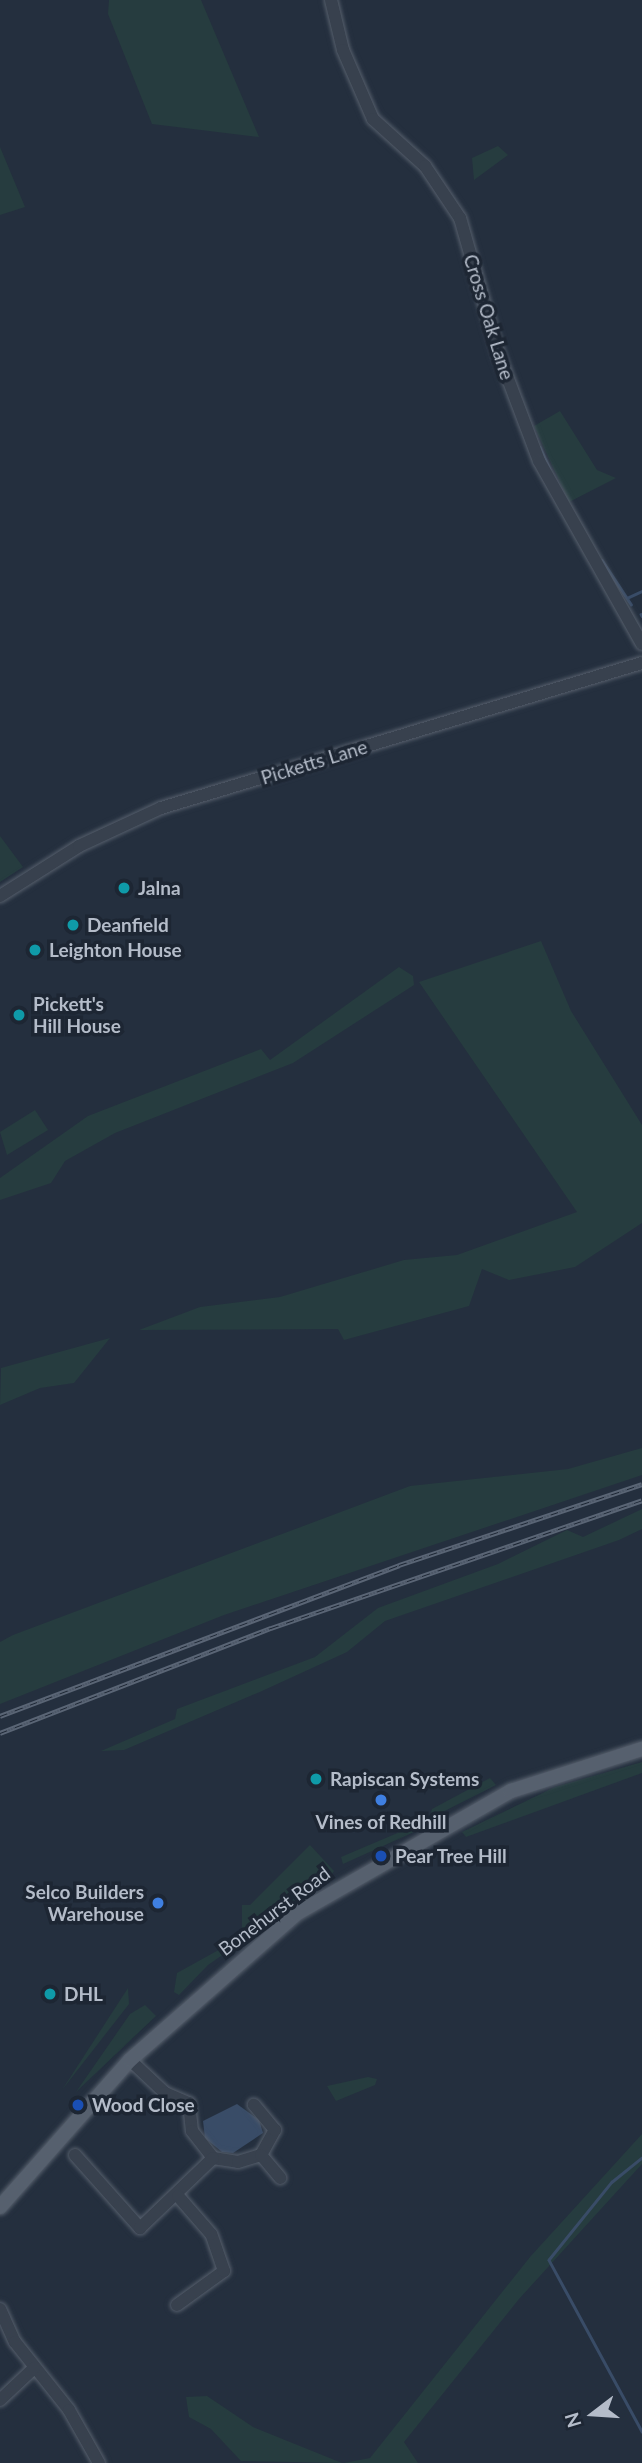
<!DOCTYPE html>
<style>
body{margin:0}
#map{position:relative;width:642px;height:2463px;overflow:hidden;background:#242f3e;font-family:Lato,sans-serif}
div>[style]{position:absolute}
.green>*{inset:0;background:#263c3f}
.water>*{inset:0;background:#394c67}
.stream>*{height:2.5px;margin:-1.25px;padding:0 1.25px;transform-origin:1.25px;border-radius:1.25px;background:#394c67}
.roads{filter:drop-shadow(0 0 2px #565f6c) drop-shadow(0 0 2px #565f6c)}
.minor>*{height:12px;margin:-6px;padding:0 6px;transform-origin:6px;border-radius:6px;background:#38414e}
.major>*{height:14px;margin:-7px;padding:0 7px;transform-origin:7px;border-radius:7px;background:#56606e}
.rail>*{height:5px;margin-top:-2.5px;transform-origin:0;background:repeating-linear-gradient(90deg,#1d2633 0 8px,#5a6575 0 16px);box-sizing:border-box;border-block:2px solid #5a6575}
.dots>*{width:19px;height:19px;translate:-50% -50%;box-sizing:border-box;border:4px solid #1d2633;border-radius:50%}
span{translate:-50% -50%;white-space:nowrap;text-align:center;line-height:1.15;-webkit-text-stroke:7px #1d2633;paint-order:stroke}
.street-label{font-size:19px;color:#b4bcc9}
.poi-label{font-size:19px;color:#b4bcc9;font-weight:700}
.left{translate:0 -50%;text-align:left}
.right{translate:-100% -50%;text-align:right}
.north{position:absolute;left:558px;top:2379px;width:70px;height:70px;-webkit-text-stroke:5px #1d2633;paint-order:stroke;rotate:253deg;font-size:19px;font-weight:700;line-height:28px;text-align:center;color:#b4bcc9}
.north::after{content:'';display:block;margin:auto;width:24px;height:32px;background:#b4bcc9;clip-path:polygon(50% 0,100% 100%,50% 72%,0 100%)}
</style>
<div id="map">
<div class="green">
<div style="clip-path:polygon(109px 0,201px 0,259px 137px,152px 124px,108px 14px)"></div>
<div style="clip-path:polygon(498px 146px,508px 155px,474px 180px,472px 158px)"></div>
<div style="clip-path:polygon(0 147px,25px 207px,0 215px)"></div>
<div style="clip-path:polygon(560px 411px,597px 470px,616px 478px,569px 502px,534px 426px)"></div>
<div style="clip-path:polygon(0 836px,23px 867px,0 882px)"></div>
<div style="clip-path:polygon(541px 941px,571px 1011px,642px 1125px,642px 1223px,575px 1267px,509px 1280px,482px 1269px,469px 1306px,344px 1340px,338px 1329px,139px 1330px,200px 1307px,280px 1297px,404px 1260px,457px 1255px,577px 1212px,419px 982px)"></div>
<div style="clip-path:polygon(399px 967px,413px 976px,414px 985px,293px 1063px,115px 1133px,65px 1161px,51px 1183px,0 1200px,0 1178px,88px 1116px,261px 1049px,270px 1060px)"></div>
<div style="clip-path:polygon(35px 1110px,48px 1130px,7px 1155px,0 1132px)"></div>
<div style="clip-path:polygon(110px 1338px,74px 1383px,40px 1388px,0 1405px,1px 1368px)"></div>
<div style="clip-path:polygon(642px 1448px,642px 1475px,224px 1615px,0 1704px,0 1642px,13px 1635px,410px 1486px,568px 1469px)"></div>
<div style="clip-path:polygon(642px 1509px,642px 1529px,619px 1540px,385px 1621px,347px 1652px,262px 1691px,124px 1750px,101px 1751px,175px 1719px,177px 1709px,315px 1657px,378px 1608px,498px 1564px,567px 1530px,583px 1537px)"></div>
<div style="clip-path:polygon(642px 1762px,642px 1773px,466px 1837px,462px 1832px,555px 1787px)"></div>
<div style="clip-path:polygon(490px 1778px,496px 1785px,429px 1819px,432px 1809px)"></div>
<div style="clip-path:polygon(414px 1826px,414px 1832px,343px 1864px,341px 1857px)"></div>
<div style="clip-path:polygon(310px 1845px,334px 1871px,326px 1883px,208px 1965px,179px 1995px,174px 1992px,177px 1973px,233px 1942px,242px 1927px,242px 1905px,250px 1905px)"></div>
<div style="clip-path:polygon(128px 1988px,129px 2004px,62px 2090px)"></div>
<div style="clip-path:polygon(145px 2005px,156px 2016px,76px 2092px,130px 2014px)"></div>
<div style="clip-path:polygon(368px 2077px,377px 2079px,375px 2085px,336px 2101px,327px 2086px)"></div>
<div style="clip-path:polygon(642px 2134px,642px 2164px,519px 2299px,404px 2442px,418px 2463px,344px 2463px,370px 2458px,530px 2257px)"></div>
<div style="clip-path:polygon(207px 2396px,253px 2427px,342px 2463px,241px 2461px,211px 2429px,189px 2417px,186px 2397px)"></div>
</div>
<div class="water">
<div style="clip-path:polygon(237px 2104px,259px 2120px,263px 2133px,233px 2153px,222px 2152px,205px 2138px,203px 2121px)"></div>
</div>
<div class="stream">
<div style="left:540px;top:447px;width:24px;rotate:66deg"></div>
<div style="left:602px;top:560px;width:53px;rotate:56.6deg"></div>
<div style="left:627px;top:598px;width:17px;rotate:-25deg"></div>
<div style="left:641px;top:614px;width:2px;rotate:63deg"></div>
<div style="left:642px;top:2158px;width:38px;rotate:141deg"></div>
<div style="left:612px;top:2182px;width:100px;rotate:128.9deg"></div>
<div style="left:549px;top:2260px;width:195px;rotate:61.5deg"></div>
</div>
<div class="roads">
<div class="minor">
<div style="left:331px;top:0;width:51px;rotate:76.5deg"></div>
<div style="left:343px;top:50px;width:75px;rotate:66.5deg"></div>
<div style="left:373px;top:119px;width:70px;rotate:42.1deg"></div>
<div style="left:425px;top:166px;width:63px;rotate:56.1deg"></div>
<div style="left:460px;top:218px;width:142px;rotate:74.1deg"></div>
<div style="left:499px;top:355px;width:113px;rotate:69.3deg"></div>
<div style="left:539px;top:461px;width:210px;rotate:60.6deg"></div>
<div style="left:0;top:896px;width:93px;rotate:-32.3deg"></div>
<div style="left:79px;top:846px;width:90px;rotate:-24.9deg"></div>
<div style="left:161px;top:808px;width:502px;rotate:-16.78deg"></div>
<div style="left:130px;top:2060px;width:48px;rotate:43.3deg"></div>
<div style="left:165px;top:2093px;width:26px;rotate:23deg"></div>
<div style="left:189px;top:2103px;width:28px;rotate:84deg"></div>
<div style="left:192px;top:2131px;width:34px;rotate:52deg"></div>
<div style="left:213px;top:2158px;width:25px;rotate:9deg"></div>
<div style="left:238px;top:2162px;width:24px;rotate:-17deg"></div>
<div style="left:261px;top:2155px;width:29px;rotate:-61deg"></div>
<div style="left:275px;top:2130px;width:33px;rotate:-130deg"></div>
<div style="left:75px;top:2155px;width:98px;rotate:48.3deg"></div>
<div style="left:140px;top:2228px;width:101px;rotate:-43.8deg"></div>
<div style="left:261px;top:2155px;width:30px;rotate:50deg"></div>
<div style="left:177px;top:2305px;width:58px;rotate:-35.9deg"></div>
<div style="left:224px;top:2271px;width:39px;rotate:-109deg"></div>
<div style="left:211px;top:2234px;width:50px;rotate:-131deg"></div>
<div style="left:0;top:2309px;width:36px;rotate:66deg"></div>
<div style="left:15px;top:2342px;width:87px;rotate:51.5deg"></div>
<div style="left:69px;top:2410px;width:61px;rotate:60.5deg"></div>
<div style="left:0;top:2400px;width:47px;rotate:-43.3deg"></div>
</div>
<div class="major">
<div style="left:0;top:2207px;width:196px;rotate:-48.5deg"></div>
<div style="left:130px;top:2060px;width:221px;rotate:-41.3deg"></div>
<div style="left:296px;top:1914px;width:248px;rotate:-29.8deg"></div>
<div style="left:511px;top:1791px;width:138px;rotate:-17.8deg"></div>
</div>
</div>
<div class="rail">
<div style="left:0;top:1716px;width:427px;rotate:-20.7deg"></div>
<div style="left:399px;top:1565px;width:256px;rotate:-18.4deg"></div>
<div style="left:0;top:1733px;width:291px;rotate:-21.2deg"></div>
<div style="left:271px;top:1628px;width:392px;rotate:-19deg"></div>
</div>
<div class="dots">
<div style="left:124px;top:888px;background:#0f9aa8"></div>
<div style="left:73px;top:925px;background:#0f9aa8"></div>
<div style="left:35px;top:950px;background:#0f9aa8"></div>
<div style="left:19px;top:1015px;background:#0f9aa8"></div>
<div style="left:316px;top:1779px;background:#0f9aa8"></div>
<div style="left:381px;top:1800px;background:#3f7fe0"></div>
<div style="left:381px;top:1856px;background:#1a4fb4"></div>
<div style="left:158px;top:1903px;background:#3f7fe0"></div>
<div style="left:50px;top:1994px;background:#0f9aa8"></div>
<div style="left:78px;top:2105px;background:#1a4fb4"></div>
</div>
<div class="street-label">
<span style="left:489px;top:317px;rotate:73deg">Cross Oak Lane</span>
<span style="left:314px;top:762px;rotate:-17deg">Picketts Lane</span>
<span style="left:274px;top:1911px;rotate:-37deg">Bonehurst Road</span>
</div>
<div class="poi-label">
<span class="left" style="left:138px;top:888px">Jalna</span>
<span class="left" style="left:87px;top:925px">Deanfield</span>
<span class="left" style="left:49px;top:950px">Leighton House</span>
<span class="left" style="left:33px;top:1015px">Pickett's<br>Hill House</span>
<span class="left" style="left:330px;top:1779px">Rapiscan Systems</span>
<span style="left:381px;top:1822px">Vines of Redhill</span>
<span class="left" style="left:395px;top:1856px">Pear Tree Hill</span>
<span class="right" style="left:144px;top:1903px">Selco Builders<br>Warehouse</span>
<span class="left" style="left:64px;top:1994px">DHL</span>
<span class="left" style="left:92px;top:2105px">Wood Close</span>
</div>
<div class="north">N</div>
</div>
